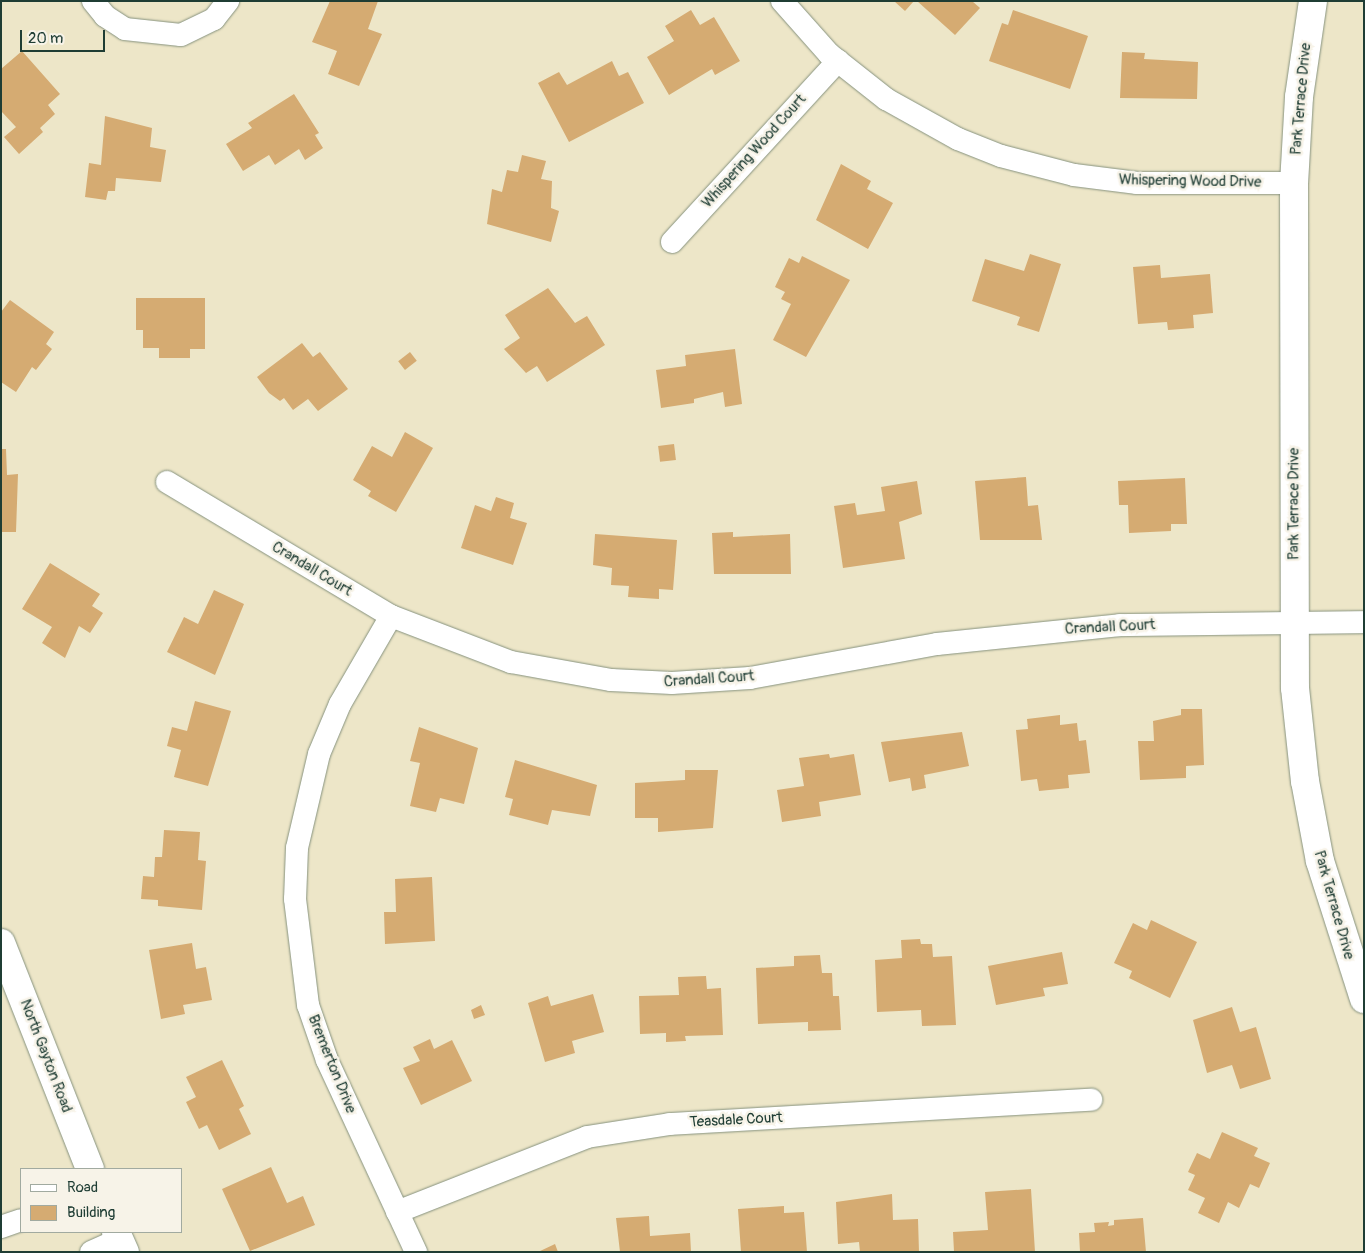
<!DOCTYPE html>
<style>
body{margin:0}
#map{position:relative;width:1365px;height:1253px;overflow:hidden;background:#ede6c8;font-family:Pangolin,sans-serif}
div>[style]{position:absolute}
.building>*{inset:0;background:#d5ab72;transform-origin:0 0}
.roads{filter:drop-shadow(0 0 1px #86927e) drop-shadow(0 0 1px #86927e)}
.street>*{height:22px;margin:-11px;padding:0 11px;transform-origin:11px;border-radius:11px;background:#fff}
.secondary>*{height:28px;margin:-14px;padding:0 14px;transform-origin:14px;border-radius:14px;background:#fff}
span{translate:-50% -50%;white-space:nowrap;text-align:center;line-height:1.15;-webkit-text-stroke:5px #f7f3e8;paint-order:stroke}
.street-label{font-size:15px;color:#1f3d34}
.frame{position:absolute;inset:0;border:2px solid #1f3d34;pointer-events:none}
.legend{position:absolute;left:20px;top:1168px;width:162px;height:65px;box-sizing:border-box;background:#f7f3e8;border:1px solid #a1aaa0;margin:0;padding:6px 9px;list-style:none;font-size:15px;color:#1f3d34}
.legend li{display:flex;align-items:center;gap:10px;height:25px}
.legend b{width:25px;border:1px solid #a1aaa0}
.scale{position:absolute;left:20px;top:30px;width:85px;height:22px;box-sizing:border-box;border:2px solid #1f3d34;border-top:0;padding-left:6px;font-size:15px;line-height:18px;white-space:nowrap;color:#1f3d34;-webkit-text-stroke:4px #f7f3e8;paint-order:stroke}
</style>
<div id="map">
<div class="building">
<div style="clip-path:polygon(330px 1px,378px 1px,368px 29px,382px 34px,359px 86px,328px 74px,337px 51px,312px 42px)"></div>
<div style="clip-path:polygon(894px 1px,914px 1px,905px 11px)"></div>
<div style="clip-path:polygon(917px 1px,972px 1px,980px 8px,955px 35px)"></div>
<div style="clip-path:polygon(691px 10px,700px 25px,714px 17px,740px 61px,715px 75px,712px 69px,669px 95px,647px 57px,674px 41px,665px 26px)"></div>
<div style="clip-path:polygon(1013px 10px,1088px 36px,1070px 89px,989px 61px,1002px 23px,1008px 25px)"></div>
<div style="clip-path:polygon(22px 51px,60px 94px,48px 105px,55px 114px,40px 128px,43px 132px,19px 154px,4px 137px,16px 127px,1px 111px,1px 69px)"></div>
<div style="clip-path:polygon(1122px 52px,1145px 53px,1144px 59px,1198px 62px,1197px 99px,1120px 98px)"></div>
<div style="clip-path:polygon(612px 61px,619px 76px,628px 72px,644px 103px,569px 142px,538px 83px,559px 72px,567px 85px)"></div>
<div style="clip-path:polygon(294px 94px,319px 133px,315px 135px,323px 148px,305px 160px,299px 149px,275px 165px,269px 155px,243px 171px,226px 144px,252px 128px,248px 123px)"></div>
<div style="clip-path:polygon(105px 116px,152px 128px,150px 147px,166px 150px,161px 182px,116px 178px,115px 191px,108px 191px,106px 200px,85px 197px,89px 163px,101px 165px)"></div>
<div style="clip-path:polygon(522px 155px,546px 161px,541px 179px,552px 181px,551px 208px,559px 211px,551px 242px,487px 224px,492px 189px,502px 192px,507px 170px,518px 172px)"></div>
<div style="clip-path:polygon(841px 164px,871px 181px,867px 189px,893px 203px,868px 249px,816px 220px)"></div>
<div style="clip-path:polygon(1030px 254px,1061px 264px,1039px 332px,1017px 325px,1020px 317px,972px 301px,985px 259px,1024px 271px)"></div>
<div style="clip-path:polygon(802px 256px,850px 280px,806px 357px,773px 340px,791px 304px,781px 299px,785px 292px,775px 287px,789px 258px,799px 263px)"></div>
<div style="clip-path:polygon(1160px 265px,1161px 278px,1210px 274px,1213px 313px,1193px 315px,1194px 328px,1168px 330px,1167px 322px,1138px 324px,1133px 267px)"></div>
<div style="clip-path:polygon(548px 288px,575px 323px,587px 316px,605px 345px,547px 382px,537px 366px,526px 373px,504px 349px,520px 338px,505px 315px)"></div>
<div style="clip-path:polygon(136px 298px,205px 298px,205px 349px,190px 349px,190px 358px,159px 358px,159px 348px,143px 348px,143px 330px,136px 330px)"></div>
<div style="clip-path:polygon(10px 300px,54px 332px,46px 344px,52px 349px,36px 370px,32px 367px,16px 392px,1px 382px,1px 312px)"></div>
<div style="clip-path:polygon(302px 343px,313px 357px,320px 352px,348px 389px,318px 411px,308px 399px,293px 410px,284px 398px,280px 401px,269px 393px,257px 377px)"></div>
<div style="clip-path:polygon(735px 349px,742px 404px,725px 407px,723px 392px,694px 399px,694px 403px,661px 408px,656px 370px,686px 366px,685px 355px)"></div>
<div style="left:410px;top:352px;width:11px;height:15px;rotate:52deg"></div>
<div style="clip-path:polygon(405px 432px,433px 448px,396px 512px,368px 496px,371px 491px,353px 480px,372px 446px,392px 457px)"></div>
<div style="left:674px;top:444px;width:16px;height:16px;rotate:83deg"></div>
<div style="clip-path:polygon(1px 449px,6px 449px,7px 475px,18px 474px,16px 532px,1px 532px)"></div>
<div style="clip-path:polygon(1026px 477px,1028px 506px,1038px 505px,1042px 540px,980px 540px,975px 481px)"></div>
<div style="clip-path:polygon(1185px 478px,1187px 524px,1171px 524px,1171px 531px,1129px 533px,1128px 505px,1119px 505px,1118px 481px)"></div>
<div style="clip-path:polygon(917px 481px,922px 514px,899px 522px,905px 559px,843px 568px,834px 506px,855px 503px,857px 515px,885px 511px,881px 487px)"></div>
<div style="clip-path:polygon(496px 497px,514px 503px,510px 518px,527px 523px,513px 565px,461px 548px,475px 505px,491px 511px)"></div>
<div style="clip-path:polygon(733px 532px,733px 537px,790px 534px,791px 574px,714px 574px,712px 533px)"></div>
<div style="clip-path:polygon(595px 534px,677px 540px,673px 590px,659px 589px,659px 599px,628px 597px,629px 586px,611px 585px,612px 568px,593px 565px)"></div>
<div style="clip-path:polygon(50px 563px,100px 594px,92px 606px,103px 613px,90px 633px,79px 626px,65px 658px,42px 643px,52px 627px,22px 609px)"></div>
<div style="clip-path:polygon(214px 590px,244px 604px,215px 675px,167px 652px,184px 617px,198px 624px)"></div>
<div style="clip-path:polygon(195px 701px,231px 711px,208px 786px,174px 777px,181px 750px,167px 746px,172px 727px,187px 731px)"></div>
<div style="clip-path:polygon(1181px 709px,1202px 709px,1204px 765px,1186px 766px,1186px 778px,1140px 780px,1138px 741px,1154px 741px,1153px 721px,1181px 715px)"></div>
<div style="clip-path:polygon(1060px 715px,1060px 725px,1077px 723px,1079px 741px,1086px 740px,1090px 773px,1068px 775px,1069px 788px,1039px 791px,1037px 779px,1021px 781px,1016px 730px,1028px 729px,1027px 719px)"></div>
<div style="clip-path:polygon(419px 727px,478px 748px,464px 804px,440px 798px,436px 812px,410px 806px,420px 763px,410px 761px)"></div>
<div style="clip-path:polygon(962px 732px,969px 766px,924px 775px,926px 788px,912px 791px,910px 778px,889px 782px,881px 742px)"></div>
<div style="clip-path:polygon(829px 754px,830px 758px,854px 754px,861px 795px,819px 802px,821px 816px,782px 822px,777px 790px,804px 786px,799px 758px)"></div>
<div style="clip-path:polygon(515px 760px,597px 785px,590px 816px,552px 810px,548px 825px,509px 815px,513px 799px,505px 797px)"></div>
<div style="clip-path:polygon(685px 770px,718px 770px,713px 828px,658px 832px,658px 818px,635px 818px,635px 783px,685px 780px)"></div>
<div style="clip-path:polygon(164px 830px,200px 832px,198px 860px,206px 861px,202px 910px,158px 906px,158px 900px,141px 899px,143px 876px,154px 877px,155px 857px,162px 857px)"></div>
<div style="clip-path:polygon(432px 877px,435px 941px,385px 944px,384px 912px,396px 912px,395px 879px)"></div>
<div style="clip-path:polygon(1151px 920px,1197px 942px,1170px 998px,1129px 978px,1132px 971px,1114px 963px,1133px 923px,1147px 930px)"></div>
<div style="clip-path:polygon(920px 939px,921px 944px,932px 944px,933px 957px,952px 956px,956px 1025px,922px 1026px,921px 1010px,877px 1012px,875px 960px,902px 958px,901px 940px)"></div>
<div style="clip-path:polygon(192px 943px,196px 969px,206px 967px,212px 1000px,183px 1005px,185px 1014px,161px 1019px,149px 950px)"></div>
<div style="clip-path:polygon(1062px 952px,1068px 984px,1043px 988px,1045px 996px,996px 1005px,988px 966px)"></div>
<div style="clip-path:polygon(820px 955px,822px 973px,832px 973px,833px 996px,839px 996px,841px 1030px,808px 1031px,808px 1022px,758px 1024px,756px 968px,794px 966px,794px 956px)"></div>
<div style="clip-path:polygon(706px 976px,707px 989px,721px 988px,723px 1035px,685px 1036px,686px 1041px,666px 1042px,666px 1033px,640px 1034px,639px 996px,679px 995px,678px 977px)"></div>
<div style="clip-path:polygon(593px 994px,604px 1032px,572px 1041px,575px 1053px,545px 1062px,528px 1003px,548px 996px,551px 1006px)"></div>
<div style="clip-path:polygon(481px 1005px,485px 1015px,474px 1019px,471px 1010px)"></div>
<div style="clip-path:polygon(1232px 1007px,1240px 1032px,1256px 1027px,1271px 1079px,1240px 1089px,1232px 1065px,1207px 1073px,1193px 1020px)"></div>
<div style="clip-path:polygon(430px 1039px,434px 1049px,452px 1040px,472px 1081px,421px 1105px,403px 1068px,420px 1061px,413px 1047px)"></div>
<div style="clip-path:polygon(222px 1060px,244px 1106px,239px 1109px,251px 1134px,219px 1150px,207px 1125px,199px 1129px,186px 1102px,196px 1097px,186px 1077px)"></div>
<div style="clip-path:polygon(1222px 1132px,1258px 1148px,1254px 1156px,1270px 1163px,1259px 1188px,1250px 1184px,1239px 1208px,1228px 1202px,1219px 1223px,1198px 1213px,1205px 1198px,1188px 1190px,1195px 1175px,1188px 1172px,1197px 1153px,1210px 1159px)"></div>
<div style="clip-path:polygon(271px 1167px,287px 1203px,303px 1196px,315px 1225px,250px 1251px,222px 1189px)"></div>
<div style="clip-path:polygon(1031px 1189px,1035px 1252px,954px 1252px,953px 1232px,988px 1230px,985px 1192px)"></div>
<div style="clip-path:polygon(892px 1194px,893px 1220px,918px 1219px,919px 1252px,860px 1252px,859px 1242px,838px 1244px,836px 1202px)"></div>
<div style="clip-path:polygon(784px 1206px,784px 1213px,804px 1212px,807px 1252px,741px 1252px,738px 1209px)"></div>
<div style="clip-path:polygon(649px 1216px,650px 1236px,690px 1233px,691px 1252px,620px 1252px,616px 1218px)"></div>
<div style="clip-path:polygon(1143px 1218px,1146px 1252px,1080px 1252px,1079px 1233px,1095px 1232px,1094px 1223px,1109px 1222px,1108px 1226px,1114px 1225px,1114px 1220px)"></div>
<div style="clip-path:polygon(555px 1244px,558px 1252px,538px 1252px)"></div>
</div>
<div class="roads">
<div class="street">
<div style="left:93px;top:1px;width:19px;rotate:51deg"></div>
<div style="left:105px;top:16px;width:24px;rotate:33deg"></div>
<div style="left:125px;top:29px;width:56px;rotate:6.1deg"></div>
<div style="left:181px;top:35px;width:37px;rotate:-26deg"></div>
<div style="left:214px;top:19px;width:23px;rotate:-52deg"></div>
<div style="left:782px;top:1px;width:71px;rotate:48.4deg"></div>
<div style="left:829px;top:54px;width:73px;rotate:38.3deg"></div>
<div style="left:886px;top:99px;width:82px;rotate:29.1deg"></div>
<div style="left:958px;top:139px;width:46px;rotate:21.6deg"></div>
<div style="left:1001px;top:156px;width:75px;rotate:14.6deg"></div>
<div style="left:1074px;top:175px;width:64px;rotate:7.2deg"></div>
<div style="left:1137px;top:183px;width:157px"></div>
<div style="left:672px;top:242px;width:246px;rotate:-47.5deg"></div>
<div style="left:167px;top:482px;width:261px;rotate:30.9deg"></div>
<div style="left:391px;top:616px;width:129px;rotate:21deg"></div>
<div style="left:511px;top:662px;width:102px;rotate:10.2deg"></div>
<div style="left:611px;top:680px;width:61px;rotate:2.8deg"></div>
<div style="left:672px;top:683px;width:78px;rotate:-3.7deg"></div>
<div style="left:750px;top:678px;width:190px;rotate:-10.3deg"></div>
<div style="left:937px;top:644px;width:184px;rotate:-5.9deg"></div>
<div style="left:1120px;top:625px;width:244px;rotate:-0.7deg"></div>
<div style="left:391px;top:616px;width:102px;rotate:120.1deg"></div>
<div style="left:340px;top:704px;width:54px;rotate:112.8deg"></div>
<div style="left:319px;top:754px;width:97px;rotate:103.2deg"></div>
<div style="left:297px;top:848px;width:51px;rotate:92.2deg"></div>
<div style="left:295px;top:899px;width:107px;rotate:83deg"></div>
<div style="left:308px;top:1005px;width:58px;rotate:70.9deg"></div>
<div style="left:327px;top:1060px;width:212px;rotate:65.1deg"></div>
<div style="left:397px;top:1212px;width:204px;rotate:-21.5deg"></div>
<div style="left:587px;top:1137px;width:84px;rotate:-8.9deg"></div>
<div style="left:670px;top:1124px;width:422px;rotate:-3.3deg"></div>
<div style="left:1px;top:1227px;width:21px;rotate:-19deg"></div>
<div style="left:91px;top:1252px;width:32px;rotate:-24deg"></div>
</div>
<div class="secondary">
<div style="left:1313px;top:1px;width:97px;rotate:98.3deg"></div>
<div style="left:1299px;top:97px;width:86px;rotate:93.3deg"></div>
<div style="left:1294px;top:183px;width:505px;rotate:89.89deg"></div>
<div style="left:1295px;top:688px;width:94px;rotate:83.9deg"></div>
<div style="left:1305px;top:781px;width:81px;rotate:79.4deg"></div>
<div style="left:1320px;top:861px;width:145px;rotate:72.3deg"></div>
<div style="left:1px;top:943px;width:243px;rotate:68.5deg"></div>
<div style="left:116px;top:1232px;width:22px;rotate:66deg"></div>
</div>
</div>
<div class="street-label">
<span style="left:1301px;top:99px;rotate:-85deg">Park Terrace Drive</span>
<span style="left:754px;top:151px;rotate:-48deg">Whispering Wood Court</span>
<span style="left:1190px;top:181px;rotate:1deg">Whispering Wood Drive</span>
<span style="left:1294px;top:504px;rotate:-90deg">Park Terrace Drive</span>
<span style="left:312px;top:569px;rotate:31deg">Crandall Court</span>
<span style="left:1110px;top:627px;rotate:-3deg">Crandall Court</span>
<span style="left:709px;top:679px;rotate:-4deg">Crandall Court</span>
<span style="left:1334px;top:905px;rotate:74deg">Park Terrace Drive</span>
<span style="left:46px;top:1056px;rotate:69deg">North Gayton Road</span>
<span style="left:332px;top:1064px;rotate:68deg">Bremerton Drive</span>
<span style="left:736px;top:1120px;rotate:-3deg">Teasdale Court</span>
</div>
<div class="frame"></div>
<ul class="legend">
<li><b style="height:6px;background:#fff"></b>Road</li>
<li><b style="height:14px;background:#d5ab72"></b>Building</li>
</ul>
<div class="scale">20 m</div>
</div>
